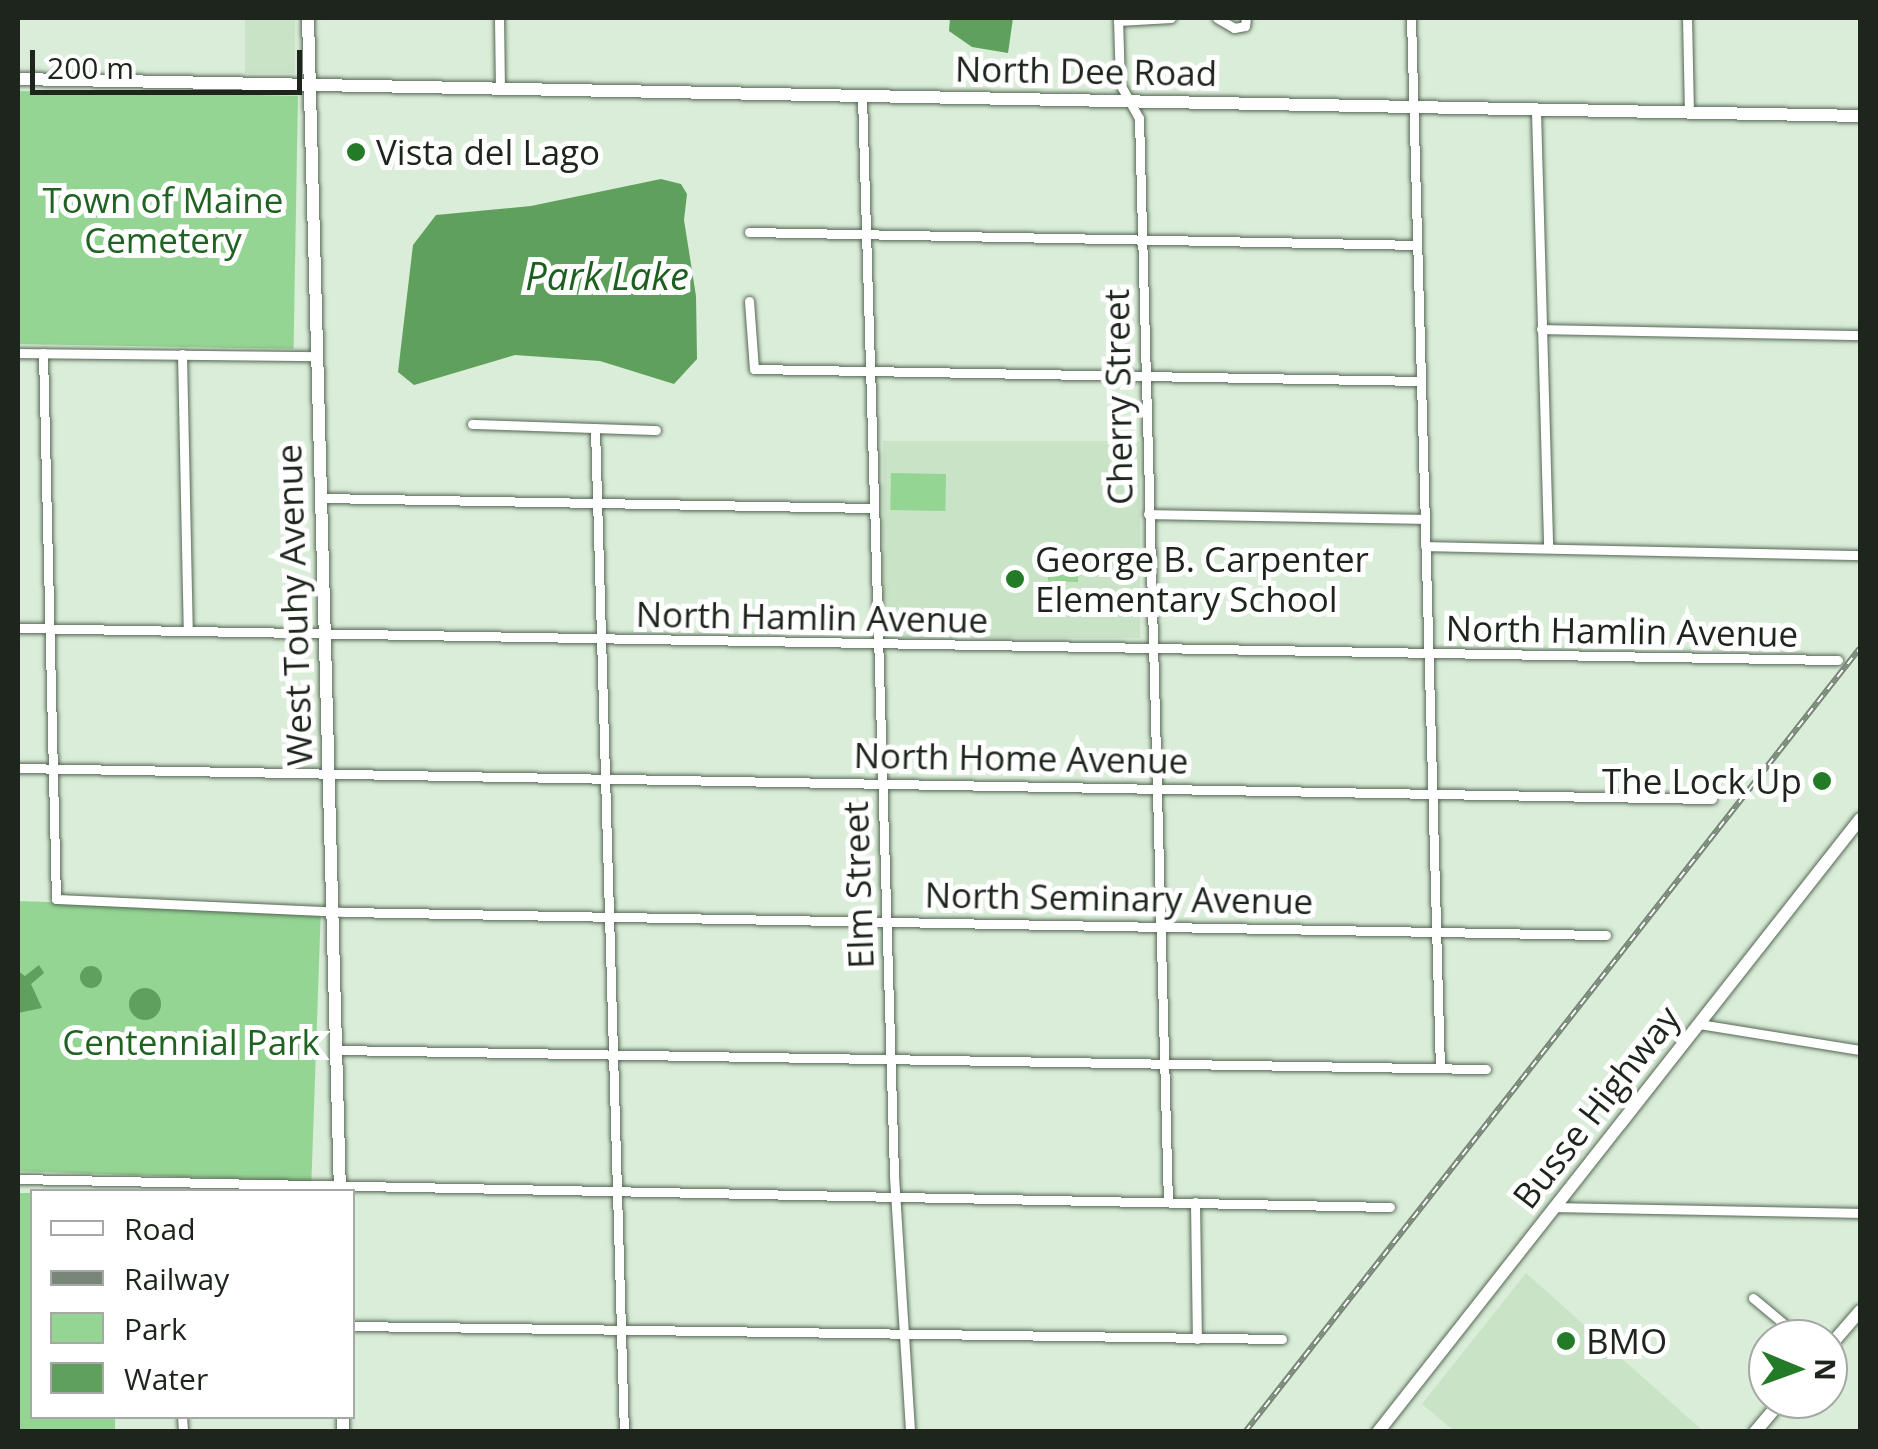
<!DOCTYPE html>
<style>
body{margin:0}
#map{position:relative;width:1878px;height:1449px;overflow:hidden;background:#d9edd8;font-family:"Open Sans",sans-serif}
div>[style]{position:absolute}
.built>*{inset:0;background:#c9e3c7;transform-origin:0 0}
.green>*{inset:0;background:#95d593;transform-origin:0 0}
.water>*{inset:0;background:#5fa05d}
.round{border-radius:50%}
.roads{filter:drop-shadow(0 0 2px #556754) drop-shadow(0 0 2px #556754)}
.minor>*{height:9px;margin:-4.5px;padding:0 4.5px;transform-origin:4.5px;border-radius:4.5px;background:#fff}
.secondary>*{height:12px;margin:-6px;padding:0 6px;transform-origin:6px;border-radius:6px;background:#fff}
.rail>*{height:6px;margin-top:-3px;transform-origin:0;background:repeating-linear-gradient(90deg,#fff 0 8px,#788678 0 16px);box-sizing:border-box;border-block:2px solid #788678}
.dots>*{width:28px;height:28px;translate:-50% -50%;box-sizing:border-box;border:5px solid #fff;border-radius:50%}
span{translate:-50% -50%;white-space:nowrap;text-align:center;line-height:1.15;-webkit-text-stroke:10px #fff;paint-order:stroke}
.street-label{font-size:35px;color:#1d251d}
.poi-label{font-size:35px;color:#1d251d}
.left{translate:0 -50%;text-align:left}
.right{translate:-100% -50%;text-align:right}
.park-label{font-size:35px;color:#206222}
.water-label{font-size:38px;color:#1d5f1f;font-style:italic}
.frame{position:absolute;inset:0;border:20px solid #1d251d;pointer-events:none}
.legend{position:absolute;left:30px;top:1189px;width:325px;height:230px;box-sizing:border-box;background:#fff;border:2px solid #a5a8a5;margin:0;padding:12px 18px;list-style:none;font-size:30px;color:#1d251d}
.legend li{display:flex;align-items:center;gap:20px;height:50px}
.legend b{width:50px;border:2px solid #a5a8a5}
.north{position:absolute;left:1748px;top:1319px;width:100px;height:100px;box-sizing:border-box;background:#fff;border:2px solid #a5a8a5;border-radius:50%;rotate:91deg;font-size:28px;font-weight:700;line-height:40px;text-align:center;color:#1d251d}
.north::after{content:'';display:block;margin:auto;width:35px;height:45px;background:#237a27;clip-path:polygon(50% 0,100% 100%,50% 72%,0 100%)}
.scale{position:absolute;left:30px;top:50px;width:272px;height:45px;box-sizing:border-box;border:5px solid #1d251d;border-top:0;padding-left:12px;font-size:30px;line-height:35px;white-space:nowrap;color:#1d251d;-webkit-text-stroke:8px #fff;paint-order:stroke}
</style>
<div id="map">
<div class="built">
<div style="left:245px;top:18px;width:50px;height:55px"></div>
<div style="left:883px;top:441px;width:257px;height:197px"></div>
<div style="clip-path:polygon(1526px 1273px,1703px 1431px,1454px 1431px,1422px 1404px)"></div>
</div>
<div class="green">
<div style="left:18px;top:91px;width:280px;height:253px;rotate:1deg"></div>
<div style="left:891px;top:473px;width:55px;height:37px;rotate:1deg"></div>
<div style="clip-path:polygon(1048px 552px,1062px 552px,1078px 568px,1078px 582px,1048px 581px)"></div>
<div style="left:18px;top:901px;width:303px;height:270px;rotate:2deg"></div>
<div style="clip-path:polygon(18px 1193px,32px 1193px,32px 1416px,115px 1417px,115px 1431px,18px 1431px)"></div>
</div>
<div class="water">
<div style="clip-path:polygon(950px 18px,1013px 18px,1008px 53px,972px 47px,949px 31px)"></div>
<div style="clip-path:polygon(661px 179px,681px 184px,687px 194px,684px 220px,696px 296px,697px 359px,674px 384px,600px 361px,515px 355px,414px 385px,398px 372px,413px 245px,436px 215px,531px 206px)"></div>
<div style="clip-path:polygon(39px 965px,44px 973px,31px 984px,42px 1008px,18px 1013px,18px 971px,25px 976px)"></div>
<div class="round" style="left:80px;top:966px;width:22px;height:22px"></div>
<div class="round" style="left:129px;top:988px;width:32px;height:32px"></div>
</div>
<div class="roads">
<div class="minor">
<div style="left:499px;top:18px;width:72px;rotate:89.2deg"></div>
<div style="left:1118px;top:18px;width:66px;rotate:88.3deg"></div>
<div style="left:1120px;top:84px;width:39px;rotate:61deg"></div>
<div style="left:1139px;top:118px;width:1083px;rotate:88.47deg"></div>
<div style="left:1217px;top:18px;width:20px;rotate:30deg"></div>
<div style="left:1234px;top:28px;width:11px;rotate:-10deg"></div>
<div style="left:1245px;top:26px;width:8px;rotate:-83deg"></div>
<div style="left:1411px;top:18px;width:1050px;rotate:88.42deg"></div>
<div style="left:1687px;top:18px;width:95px;rotate:88.8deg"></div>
<div style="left:1118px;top:21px;width:53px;rotate:-3.2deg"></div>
<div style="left:862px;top:96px;width:1080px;rotate:88.3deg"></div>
<div style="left:894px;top:1176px;width:256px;rotate:86.4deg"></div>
<div style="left:1536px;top:111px;width:437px;rotate:88.4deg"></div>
<div style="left:749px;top:232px;width:668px;rotate:1.11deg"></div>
<div style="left:749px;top:301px;width:68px;rotate:85.8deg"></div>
<div style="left:754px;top:369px;width:667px;rotate:1.03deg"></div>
<div style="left:1541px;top:329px;width:319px;rotate:1.1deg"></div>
<div style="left:18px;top:353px;width:300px;rotate:0.6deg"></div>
<div style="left:43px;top:353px;width:546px;rotate:88.64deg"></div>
<div style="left:56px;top:899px;width:290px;rotate:2.6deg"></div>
<div style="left:346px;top:912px;width:1260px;rotate:1.05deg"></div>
<div style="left:182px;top:354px;width:277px;rotate:88.8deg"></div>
<div style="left:472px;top:424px;width:184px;rotate:1.9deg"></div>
<div style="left:595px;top:428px;width:1004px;rotate:88.35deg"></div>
<div style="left:321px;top:498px;width:553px;rotate:1.04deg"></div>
<div style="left:1148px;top:514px;width:277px;rotate:1deg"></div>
<div style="left:1425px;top:546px;width:435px;rotate:1.2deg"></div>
<div style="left:18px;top:628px;width:1820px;rotate:1.01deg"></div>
<div style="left:18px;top:768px;width:1694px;rotate:1.05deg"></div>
<div style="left:1699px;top:1024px;width:163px;rotate:9.2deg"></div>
<div style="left:336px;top:1050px;width:1150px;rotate:0.95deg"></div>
<div style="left:18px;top:1179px;width:1372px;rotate:1.17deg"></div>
<div style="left:1195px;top:1202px;width:137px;rotate:89.2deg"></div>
<div style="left:1555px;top:1207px;width:305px;rotate:1.1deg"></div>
<div style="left:1753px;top:1298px;width:64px;rotate:39.9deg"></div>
<div style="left:352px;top:1326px;width:930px;rotate:0.8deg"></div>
<div style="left:182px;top:1416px;width:16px;rotate:86deg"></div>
</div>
<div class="secondary">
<div style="left:308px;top:18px;width:1174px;rotate:88.44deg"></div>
<div style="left:18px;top:79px;width:1842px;rotate:1.15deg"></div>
<div style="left:1828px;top:1348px;width:49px;rotate:-49.1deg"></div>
<div style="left:343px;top:1416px;width:16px;rotate:90deg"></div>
<div style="left:1378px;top:1432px;width:780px;rotate:-51.82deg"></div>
<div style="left:1755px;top:1432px;width:43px;rotate:-49.7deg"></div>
</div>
</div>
<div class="rail">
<div style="left:1245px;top:1432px;width:996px;rotate:-51.89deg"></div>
</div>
<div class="dots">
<div style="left:356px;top:152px;background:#237a27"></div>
<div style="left:1015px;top:579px;background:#237a27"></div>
<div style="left:1822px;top:781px;background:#237a27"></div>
<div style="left:1566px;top:1341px;background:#237a27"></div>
</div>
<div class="street-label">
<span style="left:1086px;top:71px;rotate:1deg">North Dee Road</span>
<span style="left:1118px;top:397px;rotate:-91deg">Cherry Street</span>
<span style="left:294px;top:605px;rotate:-92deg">West Touhy Avenue</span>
<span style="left:812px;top:617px;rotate:1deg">North Hamlin Avenue</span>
<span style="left:1622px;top:631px;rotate:1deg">North Hamlin Avenue</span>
<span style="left:1021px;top:758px;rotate:1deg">North Home Avenue</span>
<span style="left:858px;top:885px;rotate:-92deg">Elm Street</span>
<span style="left:1119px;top:898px;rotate:1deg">North Seminary Avenue</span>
<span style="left:1596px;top:1107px;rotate:-52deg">Busse Highway</span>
</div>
<div class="poi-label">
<span class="left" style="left:376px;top:152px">Vista del Lago</span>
<span class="left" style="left:1035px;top:579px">George B. Carpenter<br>Elementary School</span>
<span class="right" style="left:1802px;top:781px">The Lock Up</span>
<span class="left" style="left:1586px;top:1341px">BMO</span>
</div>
<div class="park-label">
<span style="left:163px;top:220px">Town of Maine<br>Cemetery</span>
<span style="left:191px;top:1042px">Centennial Park</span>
</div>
<div class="water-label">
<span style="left:607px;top:276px">Park Lake</span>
</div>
<div class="frame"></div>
<ul class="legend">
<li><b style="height:12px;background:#fff"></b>Road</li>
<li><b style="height:12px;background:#788678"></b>Railway</li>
<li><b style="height:28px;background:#95d593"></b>Park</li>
<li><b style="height:28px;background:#5fa05d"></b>Water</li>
</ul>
<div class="north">N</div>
<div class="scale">200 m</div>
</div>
